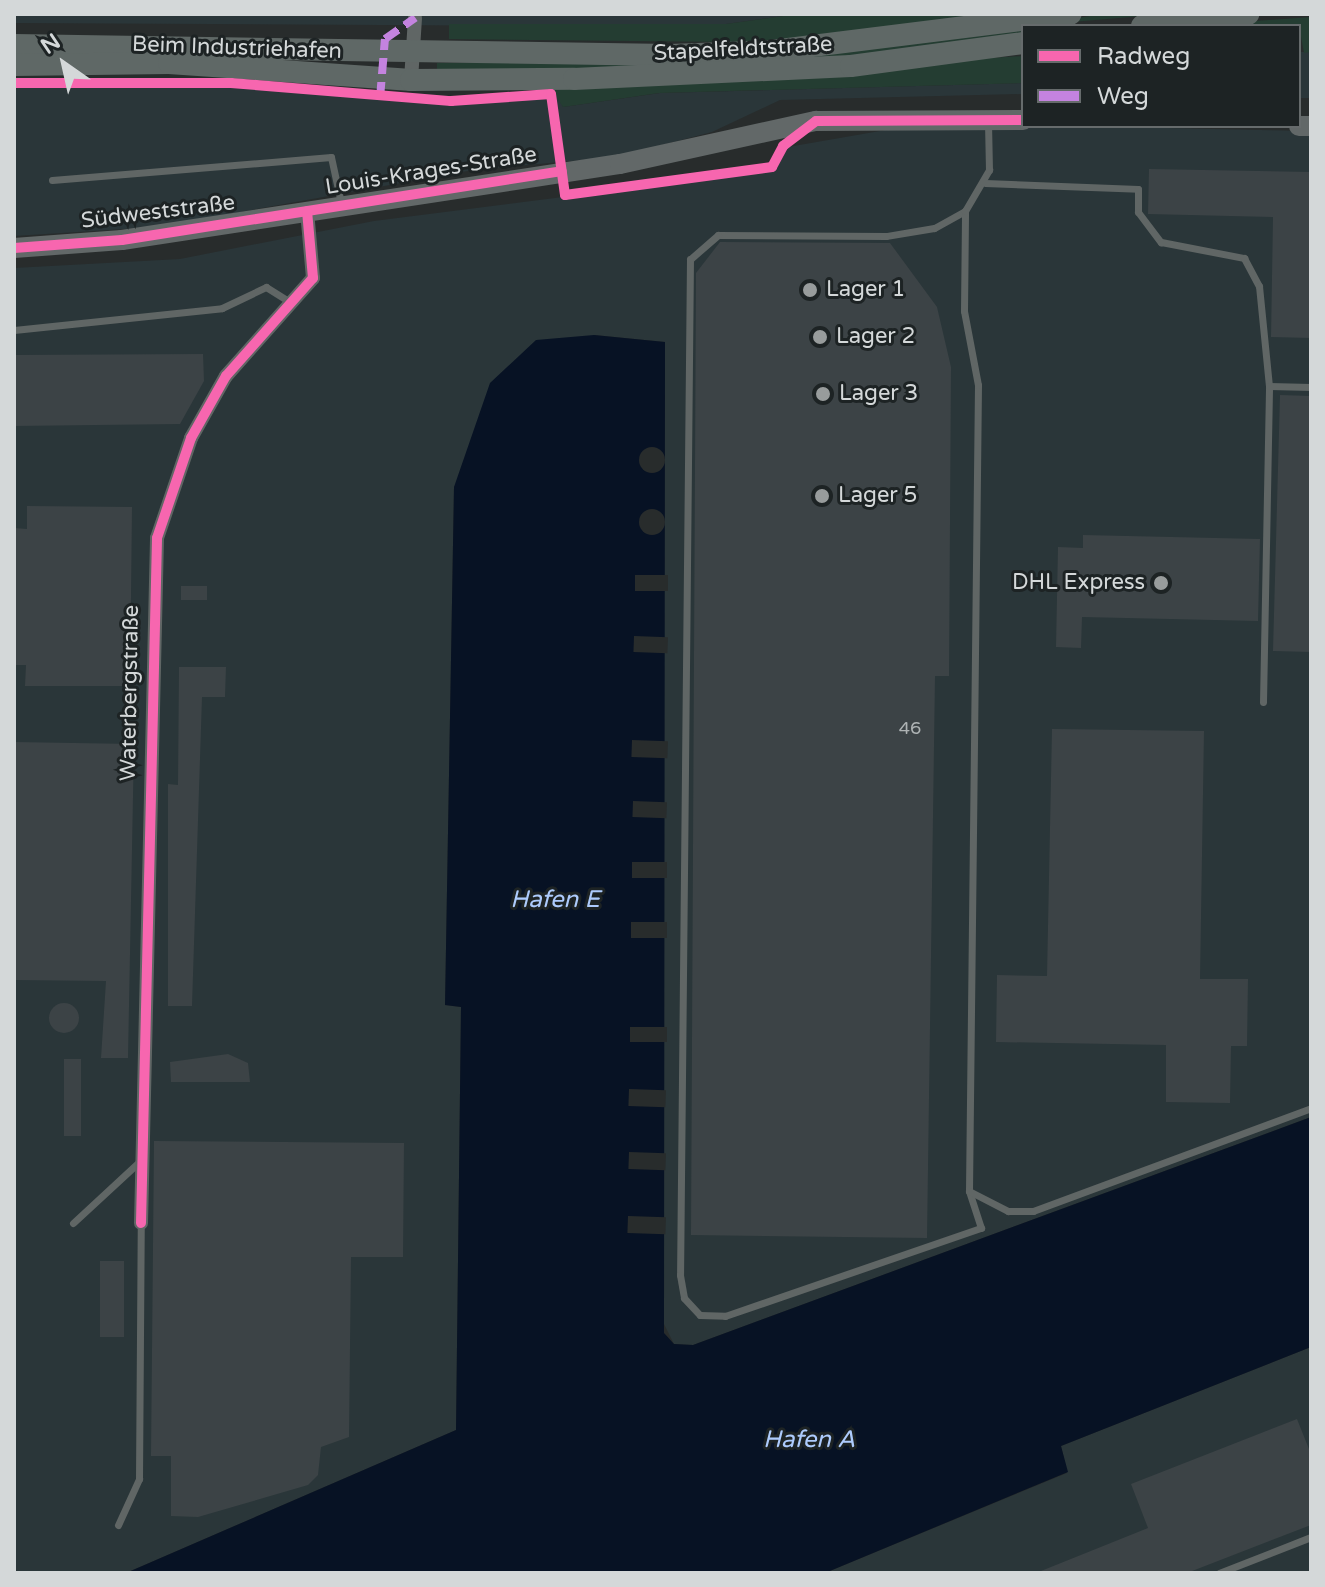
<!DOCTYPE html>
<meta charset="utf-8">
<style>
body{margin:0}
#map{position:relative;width:1325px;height:1587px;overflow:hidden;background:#282c2c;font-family:"Varela Round",sans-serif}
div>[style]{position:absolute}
.built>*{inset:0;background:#2a3639;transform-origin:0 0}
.green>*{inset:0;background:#243d32}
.water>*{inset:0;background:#071224}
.pier>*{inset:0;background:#282c2c;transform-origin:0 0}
.round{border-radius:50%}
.building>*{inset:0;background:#3c4346;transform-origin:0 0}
.lane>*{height:7px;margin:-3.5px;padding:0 3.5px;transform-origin:3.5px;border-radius:3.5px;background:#606665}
.street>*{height:14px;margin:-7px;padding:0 7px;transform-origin:7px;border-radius:7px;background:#606665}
.secondary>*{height:20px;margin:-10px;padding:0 10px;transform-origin:10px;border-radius:10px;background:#626868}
.primary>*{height:22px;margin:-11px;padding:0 11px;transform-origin:11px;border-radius:11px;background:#5f6866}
.quiet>*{height:8px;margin-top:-4px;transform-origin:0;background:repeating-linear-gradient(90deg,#c483df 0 16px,transparent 0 24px)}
.cycleway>*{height:10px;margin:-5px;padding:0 5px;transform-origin:5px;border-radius:5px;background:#f766af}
.dots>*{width:22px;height:22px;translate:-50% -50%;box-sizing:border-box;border:4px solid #1d2324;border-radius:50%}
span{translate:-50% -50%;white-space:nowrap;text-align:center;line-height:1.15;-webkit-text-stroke:6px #1d2324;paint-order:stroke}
.number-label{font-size:18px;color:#aeb3b4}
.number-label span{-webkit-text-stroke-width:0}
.street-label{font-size:22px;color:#d4d8d9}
.poi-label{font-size:22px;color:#d4d8d9}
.left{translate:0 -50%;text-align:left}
.right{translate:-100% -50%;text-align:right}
.water-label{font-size:24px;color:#adcbfc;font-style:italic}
.frame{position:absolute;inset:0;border:16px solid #d4d8d9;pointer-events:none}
.legend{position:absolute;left:1021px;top:24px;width:280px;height:104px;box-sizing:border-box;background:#1d2324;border:2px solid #666b6c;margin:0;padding:10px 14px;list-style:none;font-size:24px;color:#d4d8d9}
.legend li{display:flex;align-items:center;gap:16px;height:40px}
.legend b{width:40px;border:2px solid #666b6c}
.north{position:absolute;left:24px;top:24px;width:80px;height:80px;-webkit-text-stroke:6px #1d2324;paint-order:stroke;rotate:326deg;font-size:22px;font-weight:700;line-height:32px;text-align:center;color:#d4d8d9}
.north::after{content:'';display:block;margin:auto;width:28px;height:36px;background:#d4d8d9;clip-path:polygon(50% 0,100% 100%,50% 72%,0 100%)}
</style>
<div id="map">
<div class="built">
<div style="clip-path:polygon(14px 14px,798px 14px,726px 24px,564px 26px,14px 23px)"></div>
<div style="left:1311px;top:52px;width:46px;height:12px;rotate:90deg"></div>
<div style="clip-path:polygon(1023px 83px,1023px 94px,780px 100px,712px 132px,616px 157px,473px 170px,157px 227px,14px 236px,14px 87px,232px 85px,441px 104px,561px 96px,563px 107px,660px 93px)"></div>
<div style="clip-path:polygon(926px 123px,1311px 131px,1311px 1117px,693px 1345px,674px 1344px,661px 1318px,665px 342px,594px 335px,454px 487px,445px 1005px,461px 1007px,456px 1430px,126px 1573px,14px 1573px,14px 268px,180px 259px,374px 221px,774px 170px,788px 147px)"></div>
<div style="clip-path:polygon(1311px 1347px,1311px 1573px,825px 1573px,1067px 1473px,1061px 1446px)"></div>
</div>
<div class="green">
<div style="clip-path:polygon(798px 14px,986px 14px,838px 36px,732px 42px,449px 39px,449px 24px,726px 24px)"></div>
<div style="clip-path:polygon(1103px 14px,1167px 14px,1024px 26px)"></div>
<div style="clip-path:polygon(1311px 17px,1311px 52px,1304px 53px,1299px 26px,1187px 26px)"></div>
<div style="clip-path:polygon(1023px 26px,1023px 35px,815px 61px,437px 73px,437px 63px,587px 62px)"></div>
<div style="clip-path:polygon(1023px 56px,1023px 83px,659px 93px,563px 107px,550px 87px,514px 92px,549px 85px)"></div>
</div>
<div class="water">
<div style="clip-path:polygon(594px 335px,665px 342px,664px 1333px,674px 1344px,693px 1345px,1311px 1117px,1311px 1347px,1061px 1446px,1068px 1472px,825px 1573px,126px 1573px,456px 1430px,461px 1007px,445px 1005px,454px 487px,490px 383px,536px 340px)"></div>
</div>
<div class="pier">
<div class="round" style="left:639px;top:447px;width:26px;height:26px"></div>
<div class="round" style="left:639px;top:509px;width:26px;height:26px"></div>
<div style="left:635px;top:575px;width:33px;height:16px"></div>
<div style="left:634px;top:636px;width:34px;height:16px;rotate:2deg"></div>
<div style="left:632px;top:740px;width:36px;height:17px;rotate:2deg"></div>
<div style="left:633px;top:801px;width:34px;height:16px;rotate:2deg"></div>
<div style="left:632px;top:862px;width:35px;height:16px"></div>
<div style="left:631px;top:922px;width:36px;height:16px"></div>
<div style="left:630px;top:1027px;width:37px;height:15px"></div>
<div style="left:629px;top:1089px;width:37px;height:17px;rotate:2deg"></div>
<div style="left:629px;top:1152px;width:37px;height:17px;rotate:2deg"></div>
<div style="left:628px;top:1216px;width:38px;height:17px;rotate:2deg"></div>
</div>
<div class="building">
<div style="clip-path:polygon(1149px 169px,1311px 172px,1311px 338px,1271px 337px,1273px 217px,1148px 214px)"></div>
<div style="clip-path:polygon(720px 242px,890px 243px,937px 307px,951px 367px,949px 676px,935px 676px,927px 1238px,691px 1235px,696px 273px)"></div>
<div style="clip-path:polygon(203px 354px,204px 381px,180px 424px,14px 426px,14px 355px)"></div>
<div style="clip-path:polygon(1280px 395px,1311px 396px,1311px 652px,1273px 651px)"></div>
<div style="clip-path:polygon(27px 506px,132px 507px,130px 686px,25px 686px,26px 665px,14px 665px,14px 528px,27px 529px)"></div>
<div style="clip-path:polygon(1083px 535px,1260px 539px,1258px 621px,1082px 617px,1081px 648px,1056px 647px,1058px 547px,1083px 548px)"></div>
<div style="left:181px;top:586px;width:26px;height:14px"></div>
<div style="clip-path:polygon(179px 667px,226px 667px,225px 697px,202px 697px,192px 1006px,168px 1006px,168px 784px,178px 785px)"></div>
<div style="clip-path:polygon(1052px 729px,1204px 731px,1200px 979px,1248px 979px,1247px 1046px,1231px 1046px,1230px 1103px,1166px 1102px,1166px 1045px,996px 1042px,997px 975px,1047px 976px)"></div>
<div style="clip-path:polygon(14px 742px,134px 744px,128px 1058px,101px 1058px,106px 981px,14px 980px)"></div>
<div class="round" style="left:49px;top:1003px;width:30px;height:30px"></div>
<div style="clip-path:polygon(228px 1054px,248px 1063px,250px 1082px,171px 1082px,170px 1062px)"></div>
<div style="left:64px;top:1059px;width:17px;height:77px"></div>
<div style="clip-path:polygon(154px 1141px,404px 1143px,403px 1257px,351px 1257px,349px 1437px,321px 1447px,318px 1475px,308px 1485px,198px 1517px,171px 1516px,171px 1456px,151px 1456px)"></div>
<div style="left:100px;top:1261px;width:24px;height:76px"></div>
<div style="clip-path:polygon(1297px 1419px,1311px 1454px,1311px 1525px,1187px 1573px,1036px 1573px,1148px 1528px,1131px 1484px)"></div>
</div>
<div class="lane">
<div style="left:52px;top:180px;width:280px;rotate:-4.7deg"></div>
<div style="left:331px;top:157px;width:47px;rotate:77.7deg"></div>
<div style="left:985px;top:183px;width:153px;rotate:2.2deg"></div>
<div style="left:1138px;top:189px;width:23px;rotate:90deg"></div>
<div style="left:1138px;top:212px;width:38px;rotate:53deg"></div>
<div style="left:1161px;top:242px;width:85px;rotate:10.9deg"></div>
<div style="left:1244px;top:258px;width:32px;rotate:62deg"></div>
<div style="left:1259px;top:286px;width:100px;rotate:84.3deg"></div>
<div style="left:965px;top:211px;width:35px;rotate:151deg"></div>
<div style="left:934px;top:228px;width:49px;rotate:170.5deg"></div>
<div style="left:886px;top:236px;width:168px;rotate:-179.7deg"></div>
<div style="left:718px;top:235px;width:37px;rotate:139deg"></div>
<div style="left:690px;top:259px;width:1016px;rotate:90.56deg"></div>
<div style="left:680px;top:1275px;width:23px;rotate:80deg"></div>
<div style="left:684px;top:1298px;width:23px;rotate:47deg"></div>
<div style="left:700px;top:1315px;width:25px;rotate:2deg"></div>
<div style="left:725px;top:1316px;width:271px;rotate:-19deg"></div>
<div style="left:981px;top:1228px;width:39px;rotate:-108deg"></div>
<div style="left:969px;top:1191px;width:806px;rotate:-89.36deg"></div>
<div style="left:978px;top:385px;width:75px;rotate:-100.7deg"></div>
<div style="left:964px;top:311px;width:100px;rotate:-89.4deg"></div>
<div style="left:965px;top:211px;width:48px;rotate:-59.7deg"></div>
<div style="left:989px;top:170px;width:48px;rotate:-91.2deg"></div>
<div style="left:14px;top:330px;width:209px;rotate:-6deg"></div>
<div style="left:222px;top:308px;width:49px;rotate:-25.5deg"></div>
<div style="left:266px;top:287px;width:31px;rotate:32deg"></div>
<div style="left:1263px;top:702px;width:316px;rotate:-88.9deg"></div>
<div style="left:1269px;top:386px;width:42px;rotate:1.4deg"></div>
<div style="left:969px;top:1191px;width:44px;rotate:27.1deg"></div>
<div style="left:1008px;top:1211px;width:25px"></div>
<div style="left:1033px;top:1211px;width:296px;rotate:-20.3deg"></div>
<div style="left:73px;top:1223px;width:93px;rotate:-42.8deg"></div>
<div style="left:118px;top:1525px;width:51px;rotate:-65.5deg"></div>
<div style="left:139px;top:1479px;width:256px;rotate:-89.6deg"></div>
<div style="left:1219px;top:1573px;width:99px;rotate:-21.4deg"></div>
</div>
<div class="street">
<div style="left:411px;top:80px;width:62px;rotate:-86.3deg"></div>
<div style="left:141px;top:1223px;width:685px;rotate:-88.66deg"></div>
<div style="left:157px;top:538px;width:106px;rotate:-71.2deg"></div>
<div style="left:191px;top:438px;width:71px;rotate:-60.6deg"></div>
<div style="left:226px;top:376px;width:131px;rotate:-48.4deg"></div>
<div style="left:313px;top:278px;width:67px;rotate:-95.1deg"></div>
</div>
<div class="secondary">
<div style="left:1299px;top:126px;width:12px"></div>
<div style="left:14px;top:248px;width:108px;rotate:-4.2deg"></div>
<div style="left:122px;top:240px;width:504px;rotate:-8.68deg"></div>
<div style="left:620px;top:164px;width:201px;rotate:-12.4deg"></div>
<div style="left:816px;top:121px;width:207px;rotate:-0.3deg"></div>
</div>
<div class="primary">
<div style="left:1142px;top:26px;width:107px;rotate:-6.5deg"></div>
<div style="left:14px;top:45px;width:656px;rotate:0.87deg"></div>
<div style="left:670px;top:55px;width:102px;rotate:-2.2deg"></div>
<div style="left:772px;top:51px;width:301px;rotate:-7.1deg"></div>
<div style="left:14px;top:65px;width:155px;rotate:-0.7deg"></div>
<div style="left:169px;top:63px;width:243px;rotate:4deg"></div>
<div style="left:411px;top:80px;width:163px;rotate:-0.4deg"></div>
<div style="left:574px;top:79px;width:277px;rotate:-2.7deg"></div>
<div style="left:851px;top:66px;width:174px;rotate:-7.6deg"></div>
</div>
<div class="quiet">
<div style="left:380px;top:98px;width:59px;rotate:-85.2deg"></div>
<div style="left:385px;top:39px;width:37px;rotate:-35deg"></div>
</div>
<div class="cycleway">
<div style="left:14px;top:83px;width:217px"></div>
<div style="left:231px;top:83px;width:221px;rotate:4.7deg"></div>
<div style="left:451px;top:101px;width:100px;rotate:-4deg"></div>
<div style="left:551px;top:94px;width:102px;rotate:82.1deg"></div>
<div style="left:565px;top:195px;width:209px;rotate:-7.7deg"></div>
<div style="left:772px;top:167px;width:24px;rotate:-62deg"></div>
<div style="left:783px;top:146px;width:41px;rotate:-37.1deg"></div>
<div style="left:816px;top:121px;width:207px;rotate:-0.3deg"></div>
<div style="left:14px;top:248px;width:108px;rotate:-4.2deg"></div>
<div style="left:122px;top:240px;width:445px;rotate:-8.9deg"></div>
<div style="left:141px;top:1223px;width:685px;rotate:-88.66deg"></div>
<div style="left:157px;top:538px;width:106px;rotate:-71.2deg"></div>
<div style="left:191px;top:438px;width:71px;rotate:-60.6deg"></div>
<div style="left:226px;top:376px;width:131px;rotate:-48.4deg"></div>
<div style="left:313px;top:278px;width:67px;rotate:-95.1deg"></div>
</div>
<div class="dots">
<div style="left:810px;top:290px;background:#989c9c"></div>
<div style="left:820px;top:337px;background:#989c9c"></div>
<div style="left:823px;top:394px;background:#989c9c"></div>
<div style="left:822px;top:496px;background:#989c9c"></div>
<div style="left:1161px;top:583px;background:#989c9c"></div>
</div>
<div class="number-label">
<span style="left:910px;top:728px">46</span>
</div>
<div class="street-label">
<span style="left:237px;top:48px;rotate:2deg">Beim Industriehafen</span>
<span style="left:743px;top:49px;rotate:-3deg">Stapelfeldtstraße</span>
<span style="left:431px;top:171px;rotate:-9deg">Louis-Krages-Straße</span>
<span style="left:158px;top:212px;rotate:-7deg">Südweststraße</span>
<span style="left:130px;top:693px;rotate:-89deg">Waterbergstraße</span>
</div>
<div class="poi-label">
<span class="left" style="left:826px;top:290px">Lager 1</span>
<span class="left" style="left:836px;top:337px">Lager 2</span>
<span class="left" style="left:839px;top:394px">Lager 3</span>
<span class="left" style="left:838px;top:496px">Lager 5</span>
<span class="right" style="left:1145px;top:583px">DHL Express</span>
</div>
<div class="water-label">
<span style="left:555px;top:900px">Hafen E</span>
<span style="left:809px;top:1440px">Hafen A</span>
</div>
<div class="frame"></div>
<ul class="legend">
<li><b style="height:10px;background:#f766af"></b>Radweg</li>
<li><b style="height:10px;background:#c483df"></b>Weg</li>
</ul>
<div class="north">N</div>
</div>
